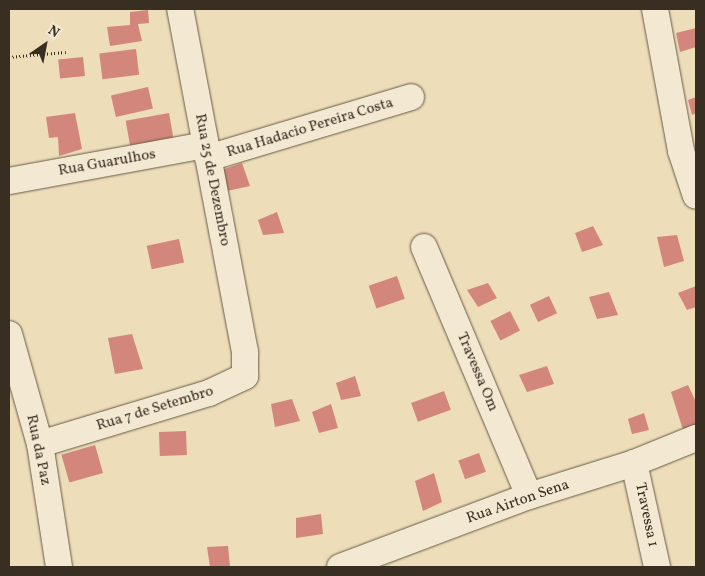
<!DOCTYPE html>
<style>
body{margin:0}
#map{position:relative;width:705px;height:576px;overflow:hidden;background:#edddb9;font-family:Vollkorn,serif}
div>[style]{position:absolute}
.building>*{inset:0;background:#d3867c;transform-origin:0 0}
.path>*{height:3px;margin-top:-1.5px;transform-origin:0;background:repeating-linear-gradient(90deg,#392e22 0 1px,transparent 0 3.5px)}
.roads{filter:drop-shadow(0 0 1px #665a48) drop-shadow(0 0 1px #665a48)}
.minor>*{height:26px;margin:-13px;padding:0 13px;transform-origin:13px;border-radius:13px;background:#f3e9d2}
span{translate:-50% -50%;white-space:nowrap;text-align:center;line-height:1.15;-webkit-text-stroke:4px #f3e9d2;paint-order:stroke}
.street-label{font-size:15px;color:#392e22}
.frame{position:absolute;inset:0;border:10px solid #392e22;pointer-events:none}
.north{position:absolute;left:20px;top:20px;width:50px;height:50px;-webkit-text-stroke:4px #f3e9d2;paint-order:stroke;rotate:33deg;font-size:14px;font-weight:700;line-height:20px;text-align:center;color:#392e22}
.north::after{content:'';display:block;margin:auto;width:18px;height:22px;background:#392e22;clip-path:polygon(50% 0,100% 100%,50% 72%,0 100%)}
</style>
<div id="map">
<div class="building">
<div style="clip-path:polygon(148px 10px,149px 23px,138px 24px,142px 41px,110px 46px,107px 27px,130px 25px,130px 12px)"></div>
<div style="clip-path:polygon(696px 28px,696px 47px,680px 52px,676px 33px)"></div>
<div style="left:136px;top:49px;width:26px;height:37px;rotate:83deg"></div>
<div style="left:83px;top:57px;width:19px;height:25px;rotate:84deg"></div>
<div style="left:148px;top:87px;width:22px;height:38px;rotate:77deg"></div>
<div style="clip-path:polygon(696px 97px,696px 113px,692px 115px,688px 100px)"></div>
<div style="clip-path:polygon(75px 113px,82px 149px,59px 156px,58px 137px,49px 138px,46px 117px)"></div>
<div style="left:169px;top:113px;width:27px;height:44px;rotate:80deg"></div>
<div style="clip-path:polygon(242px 163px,250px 186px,222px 192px,216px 172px)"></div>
<div style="clip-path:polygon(277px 212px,284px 233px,263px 235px,258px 220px)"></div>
<div style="clip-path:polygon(593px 226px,603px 245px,582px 252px,575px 233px)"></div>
<div style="clip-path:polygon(677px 235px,684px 261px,664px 267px,657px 237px)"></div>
<div style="left:179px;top:239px;width:24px;height:33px;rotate:78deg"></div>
<div style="left:397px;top:276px;width:24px;height:30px;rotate:71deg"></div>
<div style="clip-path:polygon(488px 283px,497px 298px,478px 307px,467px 290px)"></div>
<div style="clip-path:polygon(696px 286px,696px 307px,687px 310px,678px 293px)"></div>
<div style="clip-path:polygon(609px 292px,618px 315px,597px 319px,589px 297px)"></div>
<div style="left:549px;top:296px;width:19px;height:21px;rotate:65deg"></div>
<div style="left:510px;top:311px;width:22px;height:22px;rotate:63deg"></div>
<div style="clip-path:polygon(132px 334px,143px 369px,115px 374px,108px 338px)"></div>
<div style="clip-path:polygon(547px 366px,554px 384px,527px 392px,519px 375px)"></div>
<div style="clip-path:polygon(355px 376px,361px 396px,341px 400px,336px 383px)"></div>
<div style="clip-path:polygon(688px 385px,696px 402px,696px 428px,684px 433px,671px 392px)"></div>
<div style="left:444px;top:391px;width:20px;height:35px;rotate:70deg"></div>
<div style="clip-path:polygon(292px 399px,300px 421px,275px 427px,271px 404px)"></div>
<div style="clip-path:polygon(331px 404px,338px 428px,319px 433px,312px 412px)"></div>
<div style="clip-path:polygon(644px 413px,649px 430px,632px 434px,628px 419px)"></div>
<div style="left:186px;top:431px;width:24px;height:27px;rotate:88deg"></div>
<div style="left:95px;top:445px;width:29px;height:35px;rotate:74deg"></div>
<div style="left:479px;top:453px;width:20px;height:22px;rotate:70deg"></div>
<div style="clip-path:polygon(434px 473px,442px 502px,423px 511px,415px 481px)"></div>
<div style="clip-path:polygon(321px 514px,323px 534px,296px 538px,296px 518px)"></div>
<div style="clip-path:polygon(228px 546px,230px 567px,210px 567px,207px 547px)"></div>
</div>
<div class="path">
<div style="left:9px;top:57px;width:57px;rotate:-5deg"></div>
</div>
<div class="roads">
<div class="minor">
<div style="left:655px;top:9px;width:144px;rotate:79.6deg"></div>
<div style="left:681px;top:151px;width:47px;rotate:71.6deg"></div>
<div style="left:208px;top:158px;width:212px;rotate:-16.7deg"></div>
<div style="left:9px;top:181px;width:199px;rotate:-10.4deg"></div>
<div style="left:424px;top:247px;width:270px;rotate:67.1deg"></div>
<div style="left:9px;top:334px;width:114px;rotate:74.3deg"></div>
<div style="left:40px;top:444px;width:124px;rotate:81.2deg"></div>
<div style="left:40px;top:444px;width:177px;rotate:-16.8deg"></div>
<div style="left:209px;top:393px;width:40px;rotate:-25deg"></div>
<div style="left:245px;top:376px;width:24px;rotate:-90deg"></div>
<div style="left:245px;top:352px;width:349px;rotate:-100.7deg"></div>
<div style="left:634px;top:463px;width:107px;rotate:77.5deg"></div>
<div style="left:340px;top:567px;width:202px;rotate:-20.6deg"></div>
<div style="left:529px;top:496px;width:110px;rotate:-17.4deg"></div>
<div style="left:634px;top:463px;width:67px;rotate:-22deg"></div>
</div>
</div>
<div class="street-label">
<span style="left:310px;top:128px;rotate:-17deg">Rua Hadacio Pereira Costa</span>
<span style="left:107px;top:163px;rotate:-10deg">Rua Guarulhos</span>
<span style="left:212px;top:180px;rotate:79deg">Rua 25 de Dezembro</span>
<span style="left:477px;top:372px;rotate:67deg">Travessa Om</span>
<span style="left:155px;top:409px;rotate:-17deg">Rua 7 de Setembro</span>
<span style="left:38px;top:450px;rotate:78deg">Rua da Paz</span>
<span style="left:518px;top:502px;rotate:-19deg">Rua Airton Sena</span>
<span style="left:646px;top:515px;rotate:78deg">Travessa 1</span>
</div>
<div class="frame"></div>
<div class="north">N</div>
</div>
